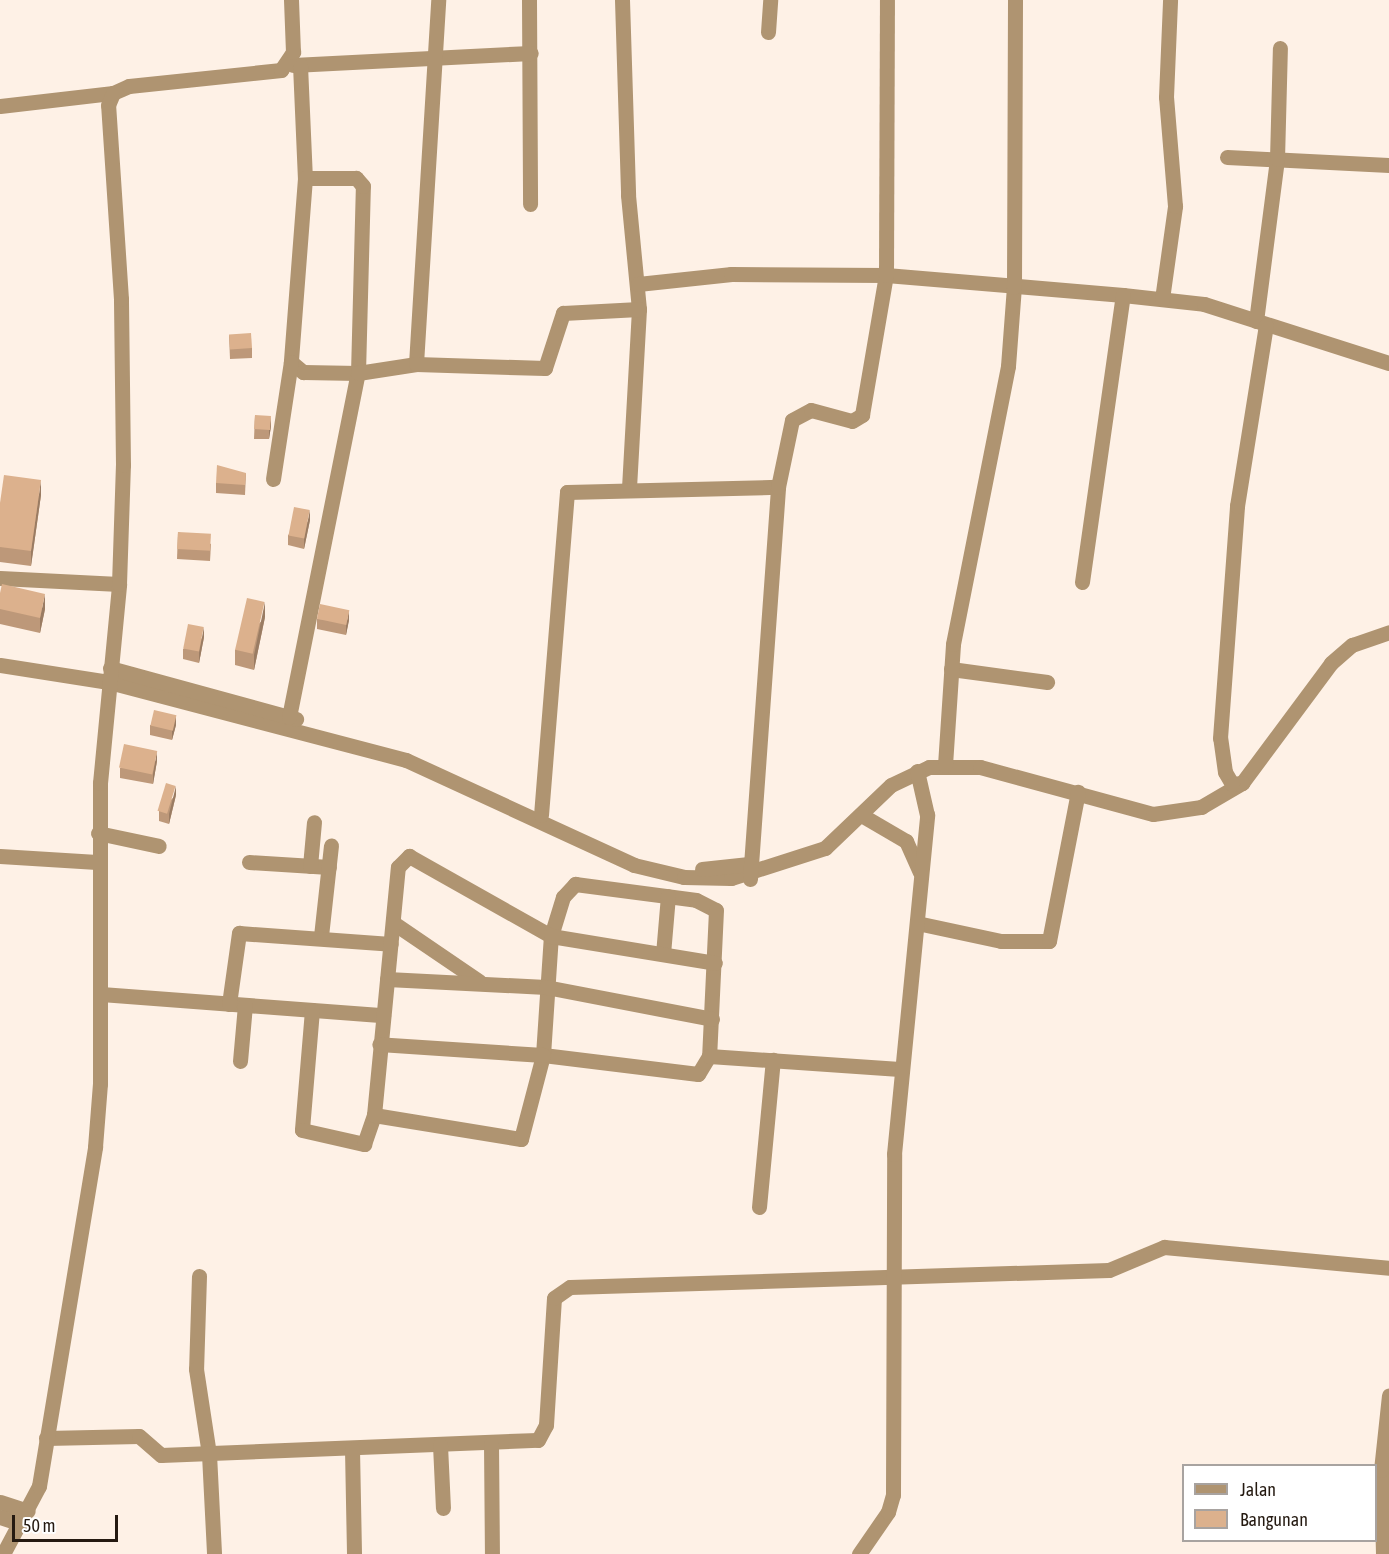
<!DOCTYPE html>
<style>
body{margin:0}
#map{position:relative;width:1389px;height:1554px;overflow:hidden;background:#fef1e6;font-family:"Asap Condensed",sans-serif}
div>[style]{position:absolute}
.minor>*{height:15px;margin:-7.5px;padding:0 7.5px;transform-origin:7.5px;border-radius:7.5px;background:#af9471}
.wall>*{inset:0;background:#bd9879}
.shaded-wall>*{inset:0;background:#9a7c63}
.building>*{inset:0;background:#dcb18d;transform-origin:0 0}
span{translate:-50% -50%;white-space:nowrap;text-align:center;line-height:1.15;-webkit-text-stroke:6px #fff;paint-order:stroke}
.legend{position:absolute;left:1182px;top:1464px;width:195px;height:78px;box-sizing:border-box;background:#fff;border:2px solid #a8a3a0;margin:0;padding:8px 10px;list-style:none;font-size:18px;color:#251a11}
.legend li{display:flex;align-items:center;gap:12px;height:30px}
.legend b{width:30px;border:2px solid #a8a3a0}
.scale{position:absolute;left:12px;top:1515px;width:106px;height:27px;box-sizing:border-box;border:3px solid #251a11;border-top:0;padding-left:8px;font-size:18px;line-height:21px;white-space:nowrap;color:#251a11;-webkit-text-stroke:4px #fff;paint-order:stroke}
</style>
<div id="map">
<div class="minor">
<div style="left:529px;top:0;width:204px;rotate:89.7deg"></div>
<div style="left:622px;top:0;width:195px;rotate:88.2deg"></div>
<div style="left:628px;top:195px;width:115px;rotate:84.5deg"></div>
<div style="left:639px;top:309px;width:180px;rotate:93.2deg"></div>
<div style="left:768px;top:32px;width:32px;rotate:-86deg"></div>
<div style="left:293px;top:65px;width:238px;rotate:-2.9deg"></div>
<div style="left:300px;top:65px;width:113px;rotate:87.5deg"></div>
<div style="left:305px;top:178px;width:185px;rotate:94.4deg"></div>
<div style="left:291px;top:362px;width:16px;rotate:40deg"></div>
<div style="left:303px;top:372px;width:55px;rotate:1deg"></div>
<div style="left:358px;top:373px;width:187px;rotate:-88.5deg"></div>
<div style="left:363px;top:186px;width:11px;rotate:-131deg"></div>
<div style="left:356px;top:178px;width:51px;rotate:180deg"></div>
<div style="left:0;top:106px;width:114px;rotate:-6.6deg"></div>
<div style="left:1227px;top:157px;width:162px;rotate:2.8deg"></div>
<div style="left:638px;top:284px;width:94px;rotate:-6.1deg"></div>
<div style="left:731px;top:274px;width:155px;rotate:0.4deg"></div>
<div style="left:886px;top:275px;width:238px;rotate:4.8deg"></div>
<div style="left:1123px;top:295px;width:81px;rotate:6.3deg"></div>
<div style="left:1204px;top:304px;width:194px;rotate:17.7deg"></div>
<div style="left:1162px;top:299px;width:94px;rotate:-82deg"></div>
<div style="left:1175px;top:206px;width:109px;rotate:-94.7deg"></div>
<div style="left:1166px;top:97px;width:97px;rotate:-87.6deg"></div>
<div style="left:1256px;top:321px;width:163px;rotate:-82.6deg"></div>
<div style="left:1277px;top:159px;width:111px;rotate:-88.5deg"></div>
<div style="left:416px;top:364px;width:365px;rotate:-86.5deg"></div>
<div style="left:273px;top:479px;width:118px;rotate:-81.3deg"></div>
<div style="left:0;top:578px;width:119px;rotate:2.9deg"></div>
<div style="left:1082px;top:582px;width:290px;rotate:-81.9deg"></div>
<div style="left:0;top:665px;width:110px;rotate:8.9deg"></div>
<div style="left:109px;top:682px;width:307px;rotate:14.7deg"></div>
<div style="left:406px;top:760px;width:251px;rotate:24.7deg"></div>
<div style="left:634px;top:865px;width:51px;rotate:13.5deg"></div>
<div style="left:684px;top:877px;width:47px;rotate:1.2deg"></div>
<div style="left:731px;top:878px;width:99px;rotate:-17.7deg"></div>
<div style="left:825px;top:848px;width:91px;rotate:-43.7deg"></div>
<div style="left:891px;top:785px;width:42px;rotate:-25.3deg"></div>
<div style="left:929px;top:767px;width:51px"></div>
<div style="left:980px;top:767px;width:179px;rotate:15.2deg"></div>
<div style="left:1153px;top:814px;width:49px;rotate:-8.3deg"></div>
<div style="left:1201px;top:807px;width:48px;rotate:-30.3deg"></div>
<div style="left:1242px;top:783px;width:149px;rotate:-53.4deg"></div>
<div style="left:1331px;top:663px;width:28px;rotate:-41deg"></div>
<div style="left:1352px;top:645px;width:39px;rotate:-19deg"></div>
<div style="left:110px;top:668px;width:193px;rotate:15.3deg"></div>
<div style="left:951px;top:669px;width:97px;rotate:7.7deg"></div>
<div style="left:289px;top:717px;width:351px;rotate:-78.7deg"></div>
<div style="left:358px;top:373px;width:59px;rotate:-8.8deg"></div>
<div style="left:416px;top:364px;width:129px;rotate:1.8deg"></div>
<div style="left:545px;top:368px;width:58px;rotate:-71.9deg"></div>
<div style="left:563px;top:313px;width:76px;rotate:-3deg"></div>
<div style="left:945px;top:765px;width:121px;rotate:-86.2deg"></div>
<div style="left:953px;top:644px;width:283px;rotate:-78.8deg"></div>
<div style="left:1008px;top:366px;width:79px;rotate:-85.7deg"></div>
<div style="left:1014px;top:287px;width:287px;rotate:-89.8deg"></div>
<div style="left:1242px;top:783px;width:10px;rotate:174deg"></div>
<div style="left:1232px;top:784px;width:14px;rotate:-120deg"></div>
<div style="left:1225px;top:772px;width:34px;rotate:-98deg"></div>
<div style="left:1220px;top:738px;width:233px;rotate:-85.8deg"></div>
<div style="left:1237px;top:506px;width:183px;rotate:-80.9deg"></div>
<div style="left:541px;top:815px;width:324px;rotate:-85.4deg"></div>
<div style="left:567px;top:492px;width:211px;rotate:-1.4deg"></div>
<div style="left:863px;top:816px;width:50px;rotate:30.2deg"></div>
<div style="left:906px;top:841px;width:34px;rotate:66deg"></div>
<div style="left:98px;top:833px;width:62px;rotate:12deg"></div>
<div style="left:0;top:856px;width:97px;rotate:3.5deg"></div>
<div style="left:249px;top:862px;width:80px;rotate:3.6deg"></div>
<div style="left:310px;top:866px;width:44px;rotate:-84.8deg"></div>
<div style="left:702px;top:869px;width:47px;rotate:-6.1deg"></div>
<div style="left:750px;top:879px;width:393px;rotate:-85.9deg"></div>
<div style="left:778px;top:487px;width:68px;rotate:-78.2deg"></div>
<div style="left:792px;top:420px;width:21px;rotate:-28deg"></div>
<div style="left:811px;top:410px;width:42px;rotate:15deg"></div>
<div style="left:852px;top:421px;width:12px;rotate:-31deg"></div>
<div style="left:862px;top:415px;width:142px;rotate:-80.3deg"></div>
<div style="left:886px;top:275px;width:275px;rotate:-89.8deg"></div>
<div style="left:575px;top:884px;width:122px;rotate:7.5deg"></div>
<div style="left:696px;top:900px;width:22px;rotate:27deg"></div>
<div style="left:716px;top:910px;width:146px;rotate:92.7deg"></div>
<div style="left:709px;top:1056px;width:21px;rotate:121deg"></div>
<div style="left:698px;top:1074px;width:156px;rotate:-173deg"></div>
<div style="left:543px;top:1055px;width:119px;rotate:-86.2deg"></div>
<div style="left:551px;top:936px;width:41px;rotate:-72.9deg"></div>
<div style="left:563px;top:897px;width:18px;rotate:-47deg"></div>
<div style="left:917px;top:923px;width:86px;rotate:12.1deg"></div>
<div style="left:1001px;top:941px;width:48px"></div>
<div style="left:1049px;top:941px;width:152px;rotate:-79deg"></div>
<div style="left:395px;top:924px;width:102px;rotate:34.2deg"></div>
<div style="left:321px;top:936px;width:91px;rotate:-83.7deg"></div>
<div style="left:663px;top:954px;width:58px;rotate:-85.1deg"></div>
<div style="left:387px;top:979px;width:159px;rotate:2.9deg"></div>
<div style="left:546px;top:987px;width:169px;rotate:10.9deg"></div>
<div style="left:101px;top:994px;width:283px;rotate:4.3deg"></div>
<div style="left:229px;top:1004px;width:72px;rotate:-82deg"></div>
<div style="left:239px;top:933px;width:152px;rotate:4.1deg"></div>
<div style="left:312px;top:1010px;width:120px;rotate:94.8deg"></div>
<div style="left:302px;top:1130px;width:64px;rotate:12.7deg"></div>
<div style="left:364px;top:1144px;width:31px;rotate:-71deg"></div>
<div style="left:374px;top:1115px;width:249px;rotate:-84.5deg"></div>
<div style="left:398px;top:867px;width:16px;rotate:-45deg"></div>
<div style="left:409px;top:856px;width:163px;rotate:29.4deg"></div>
<div style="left:551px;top:936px;width:166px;rotate:9.3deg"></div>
<div style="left:709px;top:1056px;width:191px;rotate:3.9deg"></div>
<div style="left:240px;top:1061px;width:56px;rotate:-84.9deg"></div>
<div style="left:374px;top:1115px;width:149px;rotate:9.3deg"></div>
<div style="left:521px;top:1139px;width:87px;rotate:-75.3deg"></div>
<div style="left:543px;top:1055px;width:164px;rotate:-176.2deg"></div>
<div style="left:759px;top:1207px;width:148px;rotate:-84.6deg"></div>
<div style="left:199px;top:1276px;width:93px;rotate:91.8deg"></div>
<div style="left:196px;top:1369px;width:86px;rotate:81.3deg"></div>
<div style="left:209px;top:1454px;width:100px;rotate:87.1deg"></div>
<div style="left:46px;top:1438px;width:93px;rotate:-1.2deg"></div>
<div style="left:139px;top:1436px;width:29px;rotate:41deg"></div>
<div style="left:161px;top:1455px;width:377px;rotate:-2.3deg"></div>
<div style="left:538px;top:1440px;width:17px;rotate:-62deg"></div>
<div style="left:546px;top:1425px;width:127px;rotate:-86.4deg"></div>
<div style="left:554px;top:1298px;width:19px;rotate:-35deg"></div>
<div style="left:570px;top:1287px;width:539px;rotate:-1.81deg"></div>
<div style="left:1109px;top:1270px;width:60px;rotate:-22.7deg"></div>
<div style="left:1164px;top:1247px;width:226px;rotate:5.3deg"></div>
<div style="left:491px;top:1444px;width:110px;rotate:89.5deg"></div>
<div style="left:440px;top:1445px;width:63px;rotate:87.3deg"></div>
<div style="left:352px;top:1449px;width:105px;rotate:88.9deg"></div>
<div style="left:0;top:1502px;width:29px;rotate:18deg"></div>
<div style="left:0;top:1517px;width:22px;rotate:18deg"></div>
<div style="left:3px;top:1554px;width:77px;rotate:-62.1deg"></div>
<div style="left:39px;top:1486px;width:344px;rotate:-80.6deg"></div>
<div style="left:95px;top:1147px;width:63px;rotate:-85.5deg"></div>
<div style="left:100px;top:1084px;width:301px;rotate:-90deg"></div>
<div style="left:100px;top:783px;width:200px;rotate:-84.5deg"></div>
<div style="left:119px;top:584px;width:119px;rotate:-88.1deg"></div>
<div style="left:123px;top:465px;width:166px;rotate:-90.7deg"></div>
<div style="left:121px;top:299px;width:194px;rotate:-93.8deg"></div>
<div style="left:108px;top:105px;width:13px;rotate:-67deg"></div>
<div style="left:113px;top:93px;width:17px;rotate:-24deg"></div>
<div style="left:129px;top:86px;width:153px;rotate:-6deg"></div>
<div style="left:281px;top:70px;width:22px;rotate:-56deg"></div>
<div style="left:293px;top:52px;width:52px;rotate:-92.2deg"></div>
<div style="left:859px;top:1554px;width:51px;rotate:-55.4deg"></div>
<div style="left:888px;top:1512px;width:18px;rotate:-74deg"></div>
<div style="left:893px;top:1495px;width:341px;rotate:-89.8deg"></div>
<div style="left:894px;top:1154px;width:341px;rotate:-84.4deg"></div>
<div style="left:927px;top:815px;width:45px;rotate:-102.8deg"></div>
<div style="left:1383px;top:1554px;width:84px;rotate:-91.4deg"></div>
<div style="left:1381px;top:1470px;width:75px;rotate:-83.9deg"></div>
</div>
<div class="wall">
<div style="clip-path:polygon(229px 335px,252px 348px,252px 358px,230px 359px)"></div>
<div style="clip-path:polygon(255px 415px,271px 426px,269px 439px,254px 439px)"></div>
<div style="clip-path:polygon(246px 473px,245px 495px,216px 493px,216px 483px)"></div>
<div style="clip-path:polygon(41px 495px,31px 566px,0 562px,0 503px)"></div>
<div style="clip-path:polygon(310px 520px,304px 549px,288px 545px,288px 535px)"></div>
<div style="clip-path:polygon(178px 532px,211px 544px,210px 561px,177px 559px)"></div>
<div style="clip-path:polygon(0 593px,45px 609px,40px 633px,0 624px)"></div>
<div style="clip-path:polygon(265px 617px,254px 670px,235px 665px,235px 650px)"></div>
<div style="clip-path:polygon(317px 619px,349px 620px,346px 635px,317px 629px)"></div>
<div style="clip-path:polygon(204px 637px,199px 663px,183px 659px,183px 649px)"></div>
<div style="clip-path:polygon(150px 725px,176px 725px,172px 740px,150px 735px)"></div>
<div style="clip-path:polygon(157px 761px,153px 784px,120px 778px,120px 768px)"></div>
<div style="clip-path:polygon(176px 795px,169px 824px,159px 821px,159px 811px)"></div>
</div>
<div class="shaded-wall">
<div style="clip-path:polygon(271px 416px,271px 426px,269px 439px,269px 430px)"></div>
<div style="clip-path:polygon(41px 480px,41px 495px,31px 566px,31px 551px)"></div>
<div style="clip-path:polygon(310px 510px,310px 520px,304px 549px,304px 539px)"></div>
<div style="clip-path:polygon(45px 594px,45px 609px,40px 633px,40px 618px)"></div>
<div style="clip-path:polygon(265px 602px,265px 617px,254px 670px,254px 655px)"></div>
<div style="clip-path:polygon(349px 610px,349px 620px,346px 635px,346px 626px)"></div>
<div style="clip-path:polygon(204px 627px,204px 637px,199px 663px,199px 653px)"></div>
<div style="clip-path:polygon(176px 715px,176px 725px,172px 740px,172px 730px)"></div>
<div style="clip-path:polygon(157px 751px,157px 761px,153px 784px,153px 774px)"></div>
<div style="clip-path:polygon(176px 786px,176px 795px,169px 824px,169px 814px)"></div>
</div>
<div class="building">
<div style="left:251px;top:333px;width:15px;height:22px;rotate:86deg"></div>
<div style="left:255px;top:415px;width:16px;height:14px;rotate:4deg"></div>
<div style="clip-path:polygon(217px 465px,246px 473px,245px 485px,216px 483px)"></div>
<div style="clip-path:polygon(4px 475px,41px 480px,31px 551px,0 547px,0 503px)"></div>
<div style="left:294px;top:507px;width:16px;height:29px;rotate:11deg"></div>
<div style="left:178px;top:532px;width:33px;height:17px;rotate:3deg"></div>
<div style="clip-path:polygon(2px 584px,45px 594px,40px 618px,0 609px,0 593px)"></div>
<div style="left:247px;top:598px;width:18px;height:53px;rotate:13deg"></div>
<div style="left:320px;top:604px;width:30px;height:15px;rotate:12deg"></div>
<div style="left:188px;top:624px;width:16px;height:25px;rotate:11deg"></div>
<div style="left:154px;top:710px;width:23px;height:16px;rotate:13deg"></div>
<div style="left:124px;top:744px;width:34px;height:24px;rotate:12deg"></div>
<div style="left:166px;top:783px;width:10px;height:29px;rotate:17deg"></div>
</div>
<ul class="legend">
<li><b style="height:8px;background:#af9471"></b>Jalan</li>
<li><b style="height:16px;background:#dcb18d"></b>Bangunan</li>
</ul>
<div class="scale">50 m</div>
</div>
